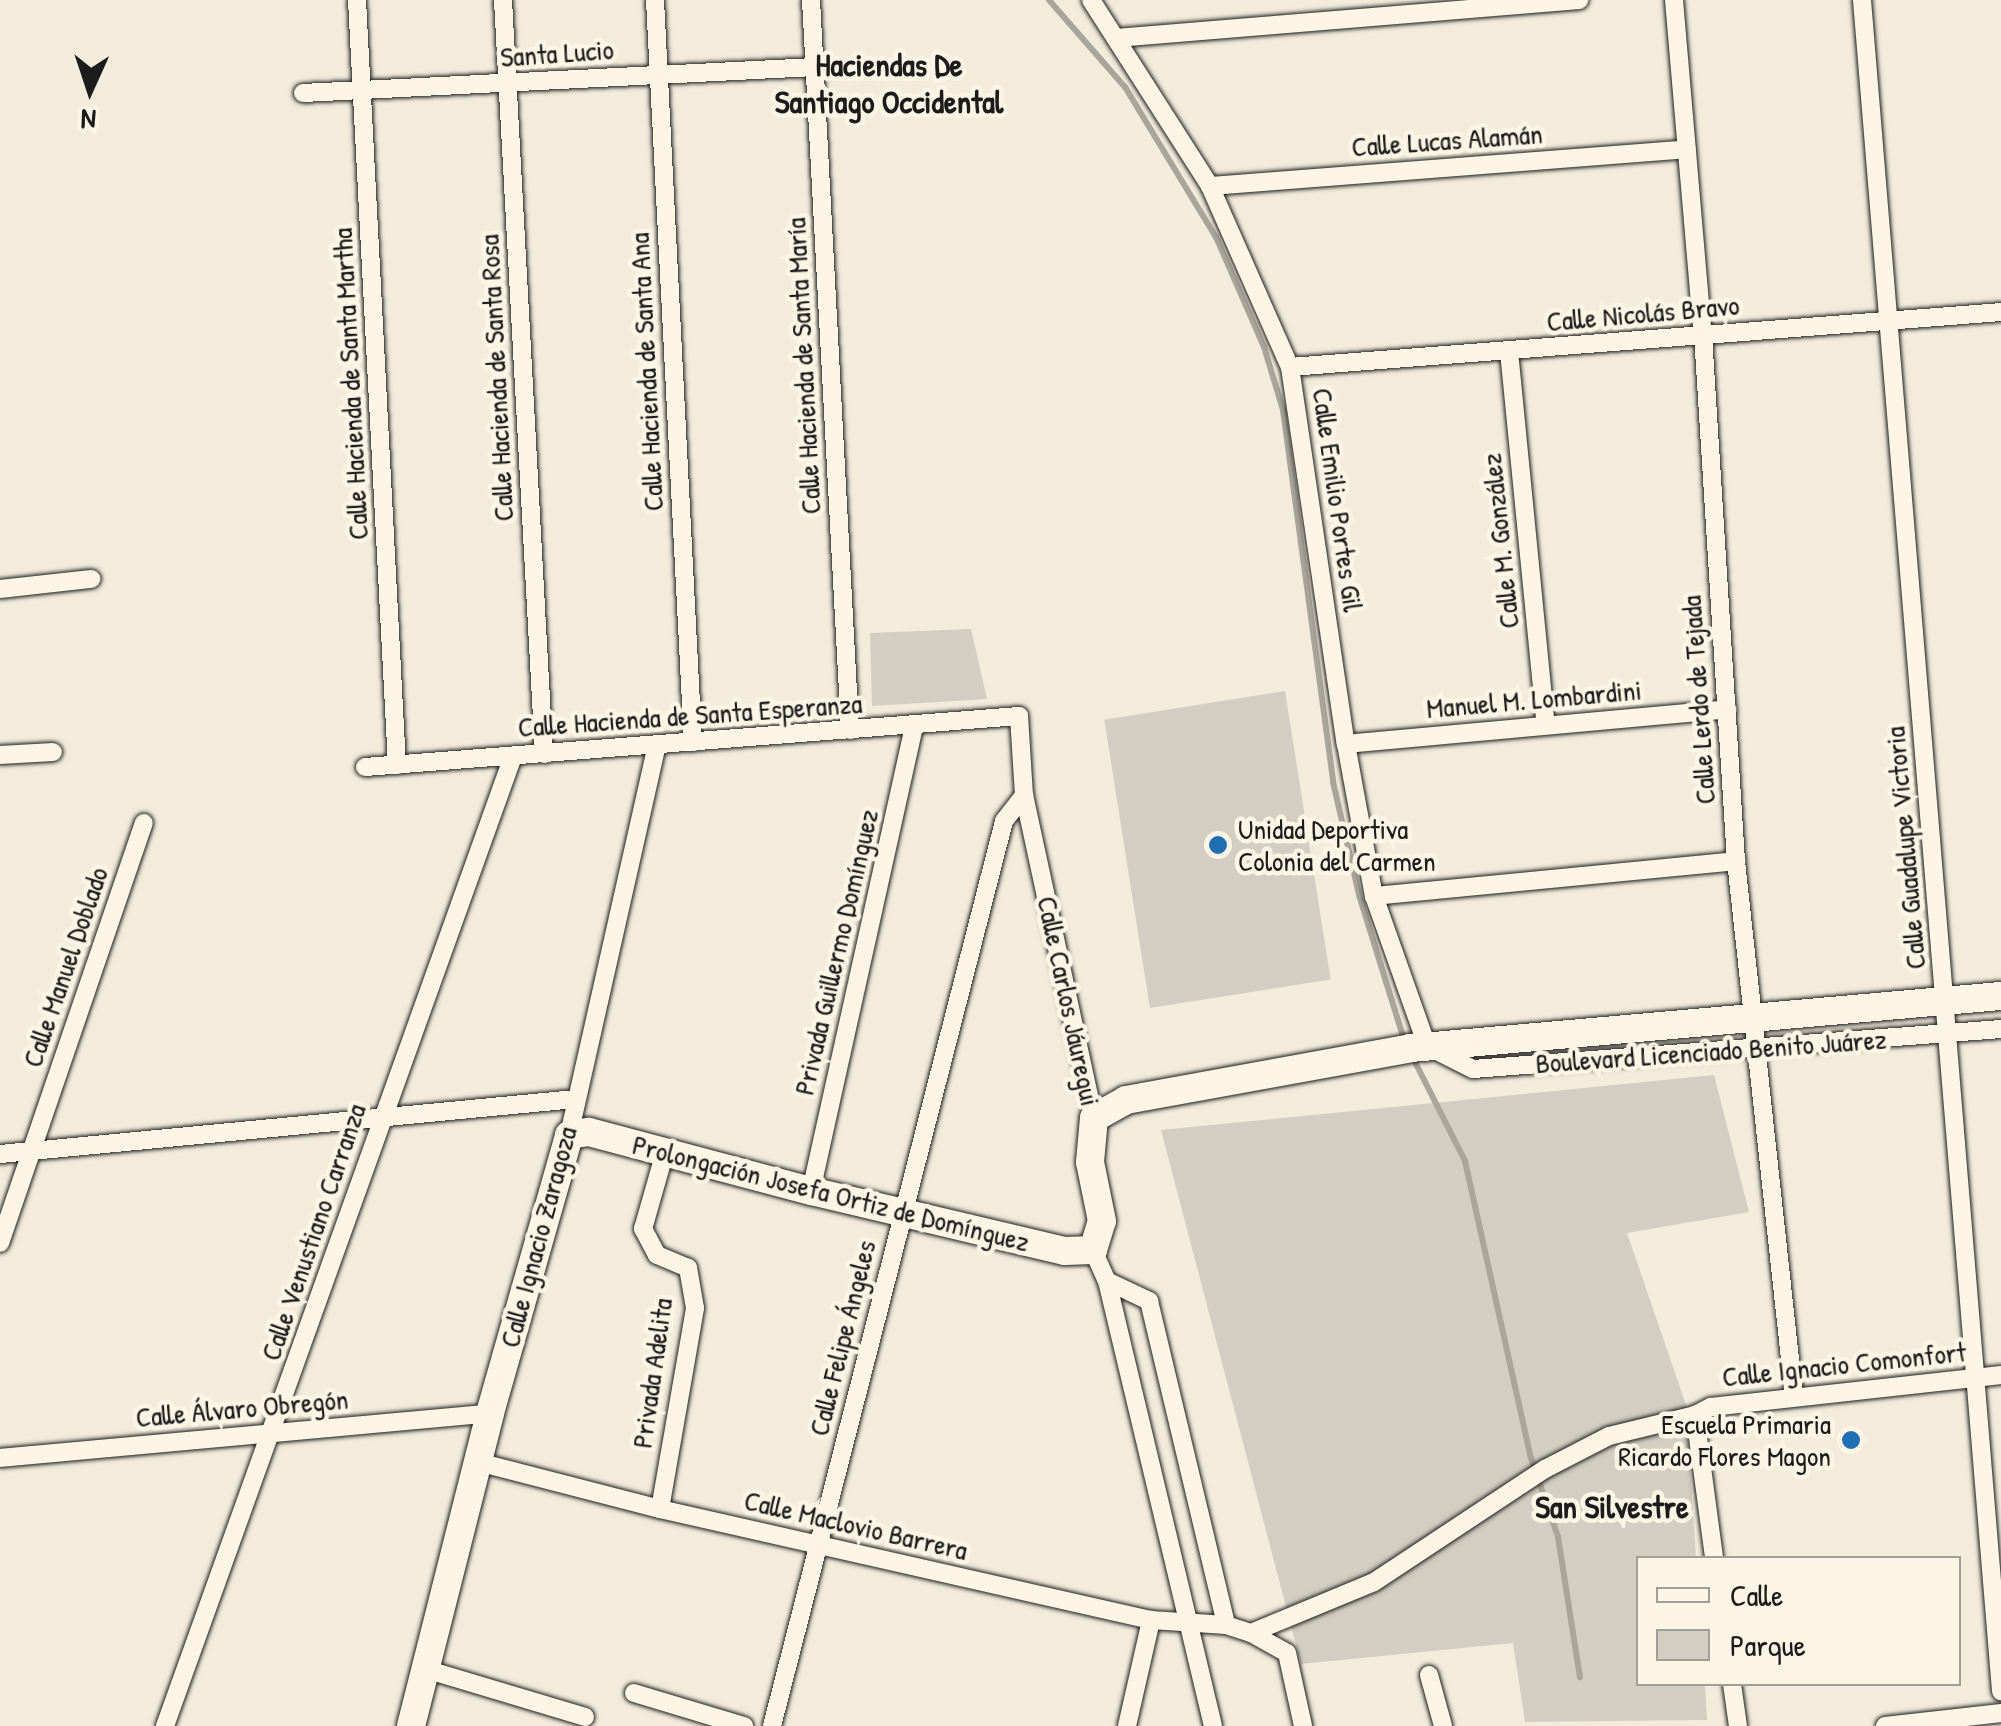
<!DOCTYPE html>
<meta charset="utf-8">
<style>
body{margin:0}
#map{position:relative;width:2001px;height:1726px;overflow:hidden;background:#f3ecdd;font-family:"Patrick Hand",sans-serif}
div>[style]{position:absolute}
.green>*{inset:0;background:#d3cec1;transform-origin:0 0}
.stream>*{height:6px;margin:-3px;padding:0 3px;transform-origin:3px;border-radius:3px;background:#aaa59b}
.roads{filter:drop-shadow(0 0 2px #1c1c1c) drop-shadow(0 0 2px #1c1c1c)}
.street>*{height:18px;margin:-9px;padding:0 9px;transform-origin:9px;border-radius:9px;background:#fcf5e5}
.secondary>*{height:28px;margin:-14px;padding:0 14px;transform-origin:14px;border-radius:14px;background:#fcf5e5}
.dots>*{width:28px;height:28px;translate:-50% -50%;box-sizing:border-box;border:5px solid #fcf5e5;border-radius:50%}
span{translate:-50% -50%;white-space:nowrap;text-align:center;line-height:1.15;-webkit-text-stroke:9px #fcf5e5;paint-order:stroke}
.street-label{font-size:28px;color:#1c1c1c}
.poi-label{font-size:28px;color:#1c1c1c}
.left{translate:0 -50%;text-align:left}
.right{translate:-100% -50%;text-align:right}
.quarter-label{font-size:32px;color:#1c1c1c;font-weight:700}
.legend{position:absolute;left:1636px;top:1556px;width:325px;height:130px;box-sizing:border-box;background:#fcf5e5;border:2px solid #a29e95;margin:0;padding:12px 18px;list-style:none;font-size:30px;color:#1c1c1c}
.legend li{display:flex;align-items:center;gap:20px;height:50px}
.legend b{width:50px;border:2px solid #a29e95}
.north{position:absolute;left:40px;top:40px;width:100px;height:100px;-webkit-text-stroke:8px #fcf5e5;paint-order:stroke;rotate:183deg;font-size:28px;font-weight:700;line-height:40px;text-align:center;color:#1c1c1c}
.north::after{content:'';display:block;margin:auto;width:35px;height:45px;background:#1c1c1c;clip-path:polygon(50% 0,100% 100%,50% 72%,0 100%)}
</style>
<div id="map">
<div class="green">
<div style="clip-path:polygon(971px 629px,987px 699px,872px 706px,870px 633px)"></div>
<div style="left:1285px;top:691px;width:292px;height:183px;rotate:81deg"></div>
<div style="clip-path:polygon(1714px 1075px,1749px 1212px,1627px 1233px,1686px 1405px,1696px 1558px,1638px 1558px,1638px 1684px,1705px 1684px,1707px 1720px,1525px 1722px,1513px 1643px,1301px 1664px,1161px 1130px)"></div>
</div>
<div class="stream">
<div style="left:1049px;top:0;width:116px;rotate:48.9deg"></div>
<div style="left:1125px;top:87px;width:175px;rotate:58.8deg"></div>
<div style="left:1216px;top:237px;width:120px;rotate:66.4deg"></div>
<div style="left:1264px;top:347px;width:66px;rotate:73.2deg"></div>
<div style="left:1283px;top:410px;width:375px;rotate:82.3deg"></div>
<div style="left:1333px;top:782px;width:116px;rotate:77deg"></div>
<div style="left:1359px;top:895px;width:155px;rotate:72.7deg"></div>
<div style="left:1411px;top:1054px;width:120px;rotate:63.2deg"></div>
<div style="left:1465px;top:1161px;width:301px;rotate:77.5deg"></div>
<div style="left:1530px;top:1455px;width:87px;rotate:71.1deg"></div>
<div style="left:1558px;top:1537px;width:142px;rotate:81.1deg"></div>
</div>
<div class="roads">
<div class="street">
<div style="left:357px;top:0;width:766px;rotate:87.01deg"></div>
<div style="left:503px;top:0;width:755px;rotate:86.89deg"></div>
<div style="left:655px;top:0;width:743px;rotate:87.07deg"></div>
<div style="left:811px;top:0;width:731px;rotate:86.94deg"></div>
<div style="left:1091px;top:0;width:221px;rotate:57.4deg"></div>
<div style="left:1210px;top:186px;width:198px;rotate:66.2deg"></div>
<div style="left:1290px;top:367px;width:381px;rotate:81.6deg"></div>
<div style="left:1346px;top:744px;width:155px;rotate:79.6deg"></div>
<div style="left:1374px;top:896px;width:159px;rotate:70.5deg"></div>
<div style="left:1427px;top:1046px;width:51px;rotate:26.6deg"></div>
<div style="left:1473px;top:1069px;width:530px;rotate:-4.33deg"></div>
<div style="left:1674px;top:0;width:336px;rotate:85.1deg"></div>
<div style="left:1703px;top:335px;width:527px;rotate:86.41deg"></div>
<div style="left:1736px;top:861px;width:538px;rotate:83.81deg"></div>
<div style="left:1862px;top:0;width:1697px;rotate:85.3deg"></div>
<div style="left:1116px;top:38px;width:465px;rotate:-4.7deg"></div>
<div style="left:303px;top:93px;width:513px;rotate:-2.91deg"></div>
<div style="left:1210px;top:186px;width:478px;rotate:-4.4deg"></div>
<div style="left:1509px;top:351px;width:376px;rotate:84.4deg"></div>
<div style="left:1290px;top:367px;width:713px;rotate:-4.42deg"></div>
<div style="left:0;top:589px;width:92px;rotate:-6.3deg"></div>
<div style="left:1346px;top:744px;width:383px;rotate:-5.2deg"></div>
<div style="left:0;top:755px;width:53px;rotate:-3.2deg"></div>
<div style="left:365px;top:767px;width:656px;rotate:-4.46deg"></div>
<div style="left:1019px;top:716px;width:79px;rotate:86.4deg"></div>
<div style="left:1024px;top:795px;width:330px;rotate:77.8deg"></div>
<div style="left:1374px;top:896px;width:364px;rotate:-5.5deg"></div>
<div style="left:569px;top:1135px;width:399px;rotate:-77.3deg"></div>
<div style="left:0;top:1154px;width:578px;rotate:-5.46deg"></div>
<div style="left:811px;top:1191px;width:477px;rotate:-77.5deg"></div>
<div style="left:0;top:1243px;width:444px;rotate:-71.1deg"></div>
<div style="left:1093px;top:1250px;width:34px;rotate:66deg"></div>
<div style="left:1107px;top:1281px;width:457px;rotate:76.6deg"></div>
<div style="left:1107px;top:1281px;width:47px;rotate:25.5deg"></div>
<div style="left:1149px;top:1301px;width:333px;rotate:76.6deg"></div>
<div style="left:1695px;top:1415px;width:144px;rotate:82.4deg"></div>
<div style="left:0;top:1458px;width:492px;rotate:-5.2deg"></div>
<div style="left:478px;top:1462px;width:188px;rotate:14.5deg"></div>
<div style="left:660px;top:1509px;width:503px;rotate:12.74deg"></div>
<div style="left:1151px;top:1620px;width:75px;rotate:3.8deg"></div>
<div style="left:1226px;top:1625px;width:26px;rotate:18deg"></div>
<div style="left:1251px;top:1633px;width:41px;rotate:29.1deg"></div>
<div style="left:1287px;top:1653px;width:75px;rotate:77.6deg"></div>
<div style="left:660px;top:1509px;width:204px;rotate:-80.1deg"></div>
<div style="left:695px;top:1308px;width:41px;rotate:-99.9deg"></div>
<div style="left:688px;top:1268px;width:34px;rotate:-157deg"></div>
<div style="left:657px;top:1255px;width:30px;rotate:-118deg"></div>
<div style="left:643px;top:1229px;width:80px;rotate:-74.1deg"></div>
<div style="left:1251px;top:1633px;width:133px;rotate:-22.5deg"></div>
<div style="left:1374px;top:1582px;width:205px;rotate:-33.5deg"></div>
<div style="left:1545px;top:1469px;width:72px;rotate:-27.3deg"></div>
<div style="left:1609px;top:1436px;width:89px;rotate:-13.7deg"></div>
<div style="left:1695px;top:1415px;width:18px;rotate:-27deg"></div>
<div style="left:1711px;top:1407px;width:292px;rotate:-6.3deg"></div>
<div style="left:425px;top:1669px;width:167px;rotate:16.7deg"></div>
<div style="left:1429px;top:1675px;width:53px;rotate:74.6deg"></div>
<div style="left:1732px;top:1684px;width:42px;rotate:81.9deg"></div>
<div style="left:634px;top:1693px;width:115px;rotate:16.7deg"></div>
<div style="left:165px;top:1726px;width:1031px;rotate:-70.26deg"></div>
<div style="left:772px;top:1726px;width:934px;rotate:-75.62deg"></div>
<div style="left:1004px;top:821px;width:33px;rotate:-52deg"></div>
<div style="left:1127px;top:1726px;width:109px;rotate:-77.2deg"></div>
<div style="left:1885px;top:1726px;width:117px;rotate:-6.4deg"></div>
</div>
<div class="secondary">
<div style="left:411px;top:1726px;width:323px;rotate:-75.8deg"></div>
<div style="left:490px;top:1413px;width:289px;rotate:-74.1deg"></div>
<div style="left:569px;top:1135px;width:20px;rotate:-9deg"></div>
<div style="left:589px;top:1132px;width:230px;rotate:14.9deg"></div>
<div style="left:811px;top:1191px;width:261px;rotate:13.3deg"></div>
<div style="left:1065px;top:1251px;width:28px;rotate:-2deg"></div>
<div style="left:1093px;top:1250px;width:30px;rotate:-73deg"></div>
<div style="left:1102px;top:1221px;width:60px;rotate:-101.5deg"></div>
<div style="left:1090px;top:1162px;width:44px;rotate:-84.8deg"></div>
<div style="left:1094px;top:1118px;width:37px;rotate:-29deg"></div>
<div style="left:1126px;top:1100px;width:290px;rotate:-10.3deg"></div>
<div style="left:1411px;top:1048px;width:592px;rotate:-5.04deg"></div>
</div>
</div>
<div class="dots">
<div style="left:1218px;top:845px;background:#1f6fb2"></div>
<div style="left:1851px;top:1440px;background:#1f6fb2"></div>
</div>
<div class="street-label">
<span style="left:557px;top:53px;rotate:-4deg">Santa Lucio</span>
<span style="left:1447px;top:140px;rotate:-4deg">Calle Lucas Alamán</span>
<span style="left:1643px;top:313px;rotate:-5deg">Calle Nicolás Bravo</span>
<span style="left:803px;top:366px;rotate:-93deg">Calle Hacienda de Santa María</span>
<span style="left:646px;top:372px;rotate:-93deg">Calle Hacienda de Santa Ana</span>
<span style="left:496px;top:378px;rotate:-93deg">Calle Hacienda de Santa Rosa</span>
<span style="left:350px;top:384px;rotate:-93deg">Calle Hacienda de Santa Martha</span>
<span style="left:1338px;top:500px;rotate:82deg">Calle Emilio Portes Gil</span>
<span style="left:1500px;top:541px;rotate:-96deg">Calle M. González</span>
<span style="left:1534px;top:699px;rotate:-5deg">Manuel M. Lombardini</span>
<span style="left:1698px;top:700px;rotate:-94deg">Calle Lerdo de Tejada</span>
<span style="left:690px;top:715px;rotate:-4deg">Calle Hacienda de Santa Esperanza</span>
<span style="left:1905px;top:848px;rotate:-95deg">Calle Guadalupe Victoria</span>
<span style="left:836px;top:952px;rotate:-77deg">Privada Guillermo Domínguez</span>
<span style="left:65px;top:967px;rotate:-71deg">Calle Manuel Doblado</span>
<span style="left:1069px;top:1001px;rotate:78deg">Calle Carlos Jáuregui</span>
<span style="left:1711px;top:1051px;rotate:-4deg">Boulevard Licenciado Benito Juárez</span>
<span style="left:831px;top:1193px;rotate:14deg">Prolongación Josefa Ortiz de Domínguez</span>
<span style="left:313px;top:1232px;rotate:-71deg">Calle Venustiano Carranza</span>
<span style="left:538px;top:1237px;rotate:-75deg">Calle Ignacio Zaragoza</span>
<span style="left:842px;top:1338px;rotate:-76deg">Calle Felipe Ángeles</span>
<span style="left:1844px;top:1364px;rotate:-6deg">Calle Ignacio Comonfort</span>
<span style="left:652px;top:1373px;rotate:-82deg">Privada Adelita</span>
<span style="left:242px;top:1408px;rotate:-5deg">Calle Álvaro Obregón</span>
<span style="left:856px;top:1525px;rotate:13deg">Calle Maclovio Barrera</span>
</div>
<div class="poi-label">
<span class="left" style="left:1238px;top:845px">Unidad Deportiva<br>Colonia del Carmen</span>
<span class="right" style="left:1831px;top:1440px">Escuela Primaria<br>Ricardo Flores Magon</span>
</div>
<div class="quarter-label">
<span style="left:889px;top:84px">Haciendas De<br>Santiago Occidental</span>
<span style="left:1612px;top:1507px">San Silvestre</span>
</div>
<ul class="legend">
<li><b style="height:12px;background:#fcf5e5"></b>Calle</li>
<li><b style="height:28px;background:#d3cec1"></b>Parque</li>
</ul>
<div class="north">N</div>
</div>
